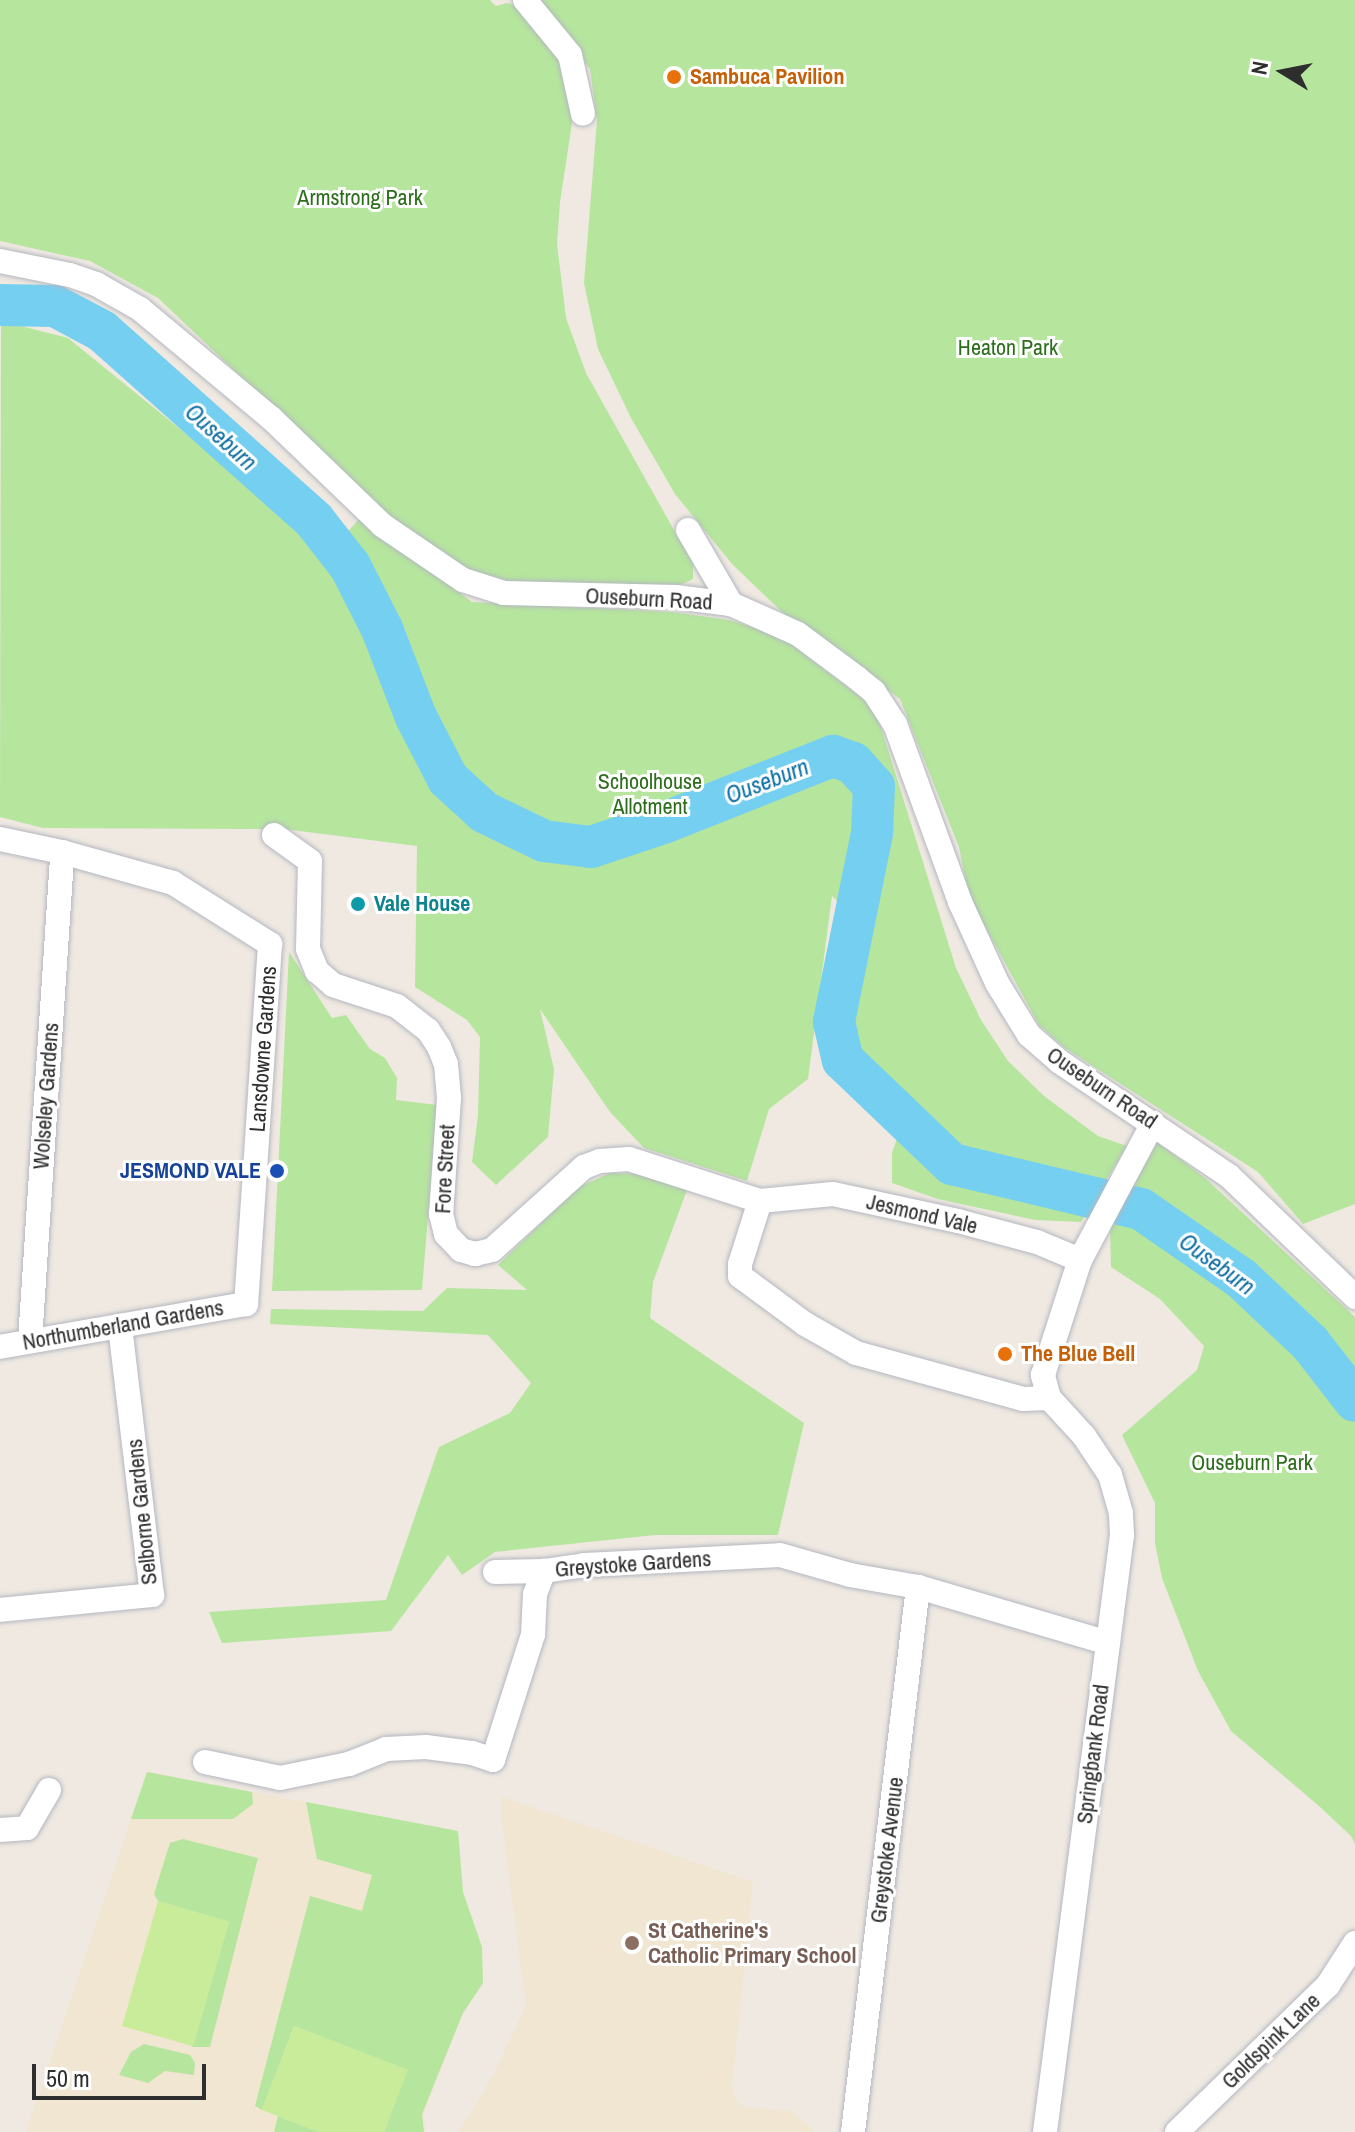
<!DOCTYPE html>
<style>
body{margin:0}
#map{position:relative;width:1355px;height:2132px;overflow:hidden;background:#efe9e1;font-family:"Archivo Narrow",sans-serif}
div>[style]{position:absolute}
.education>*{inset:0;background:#f0e6d1}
.green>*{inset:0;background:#b6e59e}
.pitch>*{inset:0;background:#c9ec9a;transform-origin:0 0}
.river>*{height:42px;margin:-21px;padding:0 21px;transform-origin:21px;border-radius:21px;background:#75cff0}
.roads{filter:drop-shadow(0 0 2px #b4b7c1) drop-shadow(0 0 2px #b4b7c1)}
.street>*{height:24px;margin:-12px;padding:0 12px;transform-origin:12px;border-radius:12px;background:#fff}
.dots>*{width:22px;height:22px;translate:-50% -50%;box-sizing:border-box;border:4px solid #fff;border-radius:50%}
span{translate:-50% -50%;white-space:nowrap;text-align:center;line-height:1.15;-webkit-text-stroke:6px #fff;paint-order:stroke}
.food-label{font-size:22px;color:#c56008;font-weight:700}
.left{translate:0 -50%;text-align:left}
.park-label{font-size:22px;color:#2c6e1b}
.street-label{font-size:22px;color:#2e2e2e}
.culture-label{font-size:22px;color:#0d838f;font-weight:700}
.transit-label{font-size:22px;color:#164399;font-weight:700}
.right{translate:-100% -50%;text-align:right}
.education-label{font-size:22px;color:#785e54;font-weight:700}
.water-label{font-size:24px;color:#0d6fa3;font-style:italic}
.north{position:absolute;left:1243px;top:32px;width:80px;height:80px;-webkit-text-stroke:6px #fff;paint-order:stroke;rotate:280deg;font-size:22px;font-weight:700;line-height:32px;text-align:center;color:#2e2e2e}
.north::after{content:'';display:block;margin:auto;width:28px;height:36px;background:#2e2e2e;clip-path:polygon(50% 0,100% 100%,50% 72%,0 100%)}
.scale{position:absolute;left:32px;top:2064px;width:174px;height:36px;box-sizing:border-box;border:4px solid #2e2e2e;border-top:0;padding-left:10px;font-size:24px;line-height:28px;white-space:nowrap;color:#2e2e2e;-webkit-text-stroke:6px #fff;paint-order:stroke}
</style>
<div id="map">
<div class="education">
<div style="clip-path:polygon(147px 1772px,458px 1831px,463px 1892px,482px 1947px,483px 1983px,463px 2013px,438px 2077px,424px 2114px,425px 2132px,26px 2132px)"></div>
<div style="clip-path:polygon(502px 1797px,753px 1882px,732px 2086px,737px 2102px,745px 2107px,792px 2111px,814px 2132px,459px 2132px,494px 2074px,526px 2005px,501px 1815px)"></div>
</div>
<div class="green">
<div style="clip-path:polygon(0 0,490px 0,496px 6px,507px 3px,518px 7px,556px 48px,566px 72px,572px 123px,560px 202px,557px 244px,566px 318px,586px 373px,693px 564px,693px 579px,671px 589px,501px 581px,450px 562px,374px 503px,158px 298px,90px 261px,0 241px)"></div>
<div style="clip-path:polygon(535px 0,1355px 0,1355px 1204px,1303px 1224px,1258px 1172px,1065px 1048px,1039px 1025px,969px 897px,959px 847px,900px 699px,782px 612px,732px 564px,675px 494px,631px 418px,598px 349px,584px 283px,597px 120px,590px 69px)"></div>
<div style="clip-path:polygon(1px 321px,68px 338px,330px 551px,360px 518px,472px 602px,672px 612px,729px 620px,779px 635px,875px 708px,956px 968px,981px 1020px,1008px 1061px,1044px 1096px,1098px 1136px,1127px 1146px,1081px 1222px,1035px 1220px,938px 1199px,892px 1183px,892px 1153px,910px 1101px,869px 1069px,848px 1025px,864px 927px,832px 896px,808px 1079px,769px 1109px,747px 1181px,644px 1148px,610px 1112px,540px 1009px,554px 1069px,548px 1137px,496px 1185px,472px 1162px,478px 1115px,480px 1037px,467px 1020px,415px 987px,417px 846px,284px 829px,43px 828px,0 817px)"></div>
<div style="clip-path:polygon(289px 952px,332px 1018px,346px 1015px,370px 1049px,385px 1058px,397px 1078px,396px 1100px,437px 1105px,422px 1290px,272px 1291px)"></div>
<div style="clip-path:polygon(1157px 1142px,1205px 1178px,1355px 1317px,1355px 1844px,1351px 1836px,1319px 1806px,1231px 1731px,1198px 1671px,1162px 1578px,1155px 1543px,1155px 1503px,1122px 1435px,1197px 1370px,1204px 1346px,1160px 1299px,1111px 1267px,1110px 1230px)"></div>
<div style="clip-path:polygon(610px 1173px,641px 1174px,687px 1190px,653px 1282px,650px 1318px,804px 1423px,778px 1535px,655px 1535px,495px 1552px,462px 1575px,448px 1555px,391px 1631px,222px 1643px,209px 1612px,386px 1600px,439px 1447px,510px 1413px,531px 1383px,488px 1335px,270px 1324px,271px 1309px,423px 1311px,447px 1288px,527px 1290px,498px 1265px,579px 1187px)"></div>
<div style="clip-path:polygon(147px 1772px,252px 1792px,253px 1804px,233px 1819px,131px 1819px)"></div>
<div style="clip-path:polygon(306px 1802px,458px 1831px,463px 1892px,482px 1947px,483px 1983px,463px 2013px,422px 2114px,424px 2132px,384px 2132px,407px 2070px,294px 2026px,262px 2110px,255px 2106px,310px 1896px,362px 1911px,372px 1875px,317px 1859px)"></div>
<div style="clip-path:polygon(183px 1839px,258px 1858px,210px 2047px,192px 2047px,229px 1922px,158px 1901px,154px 1894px,170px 1843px)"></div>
<div style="clip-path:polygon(144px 2044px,190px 2055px,195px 2063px,194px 2075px,165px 2071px,148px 2083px,119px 2075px,131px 2052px)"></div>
<div style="clip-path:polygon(278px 2116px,319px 2132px,274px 2132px)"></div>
</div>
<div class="pitch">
<div style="left:158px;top:1901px;width:74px;height:130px;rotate:16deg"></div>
<div style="clip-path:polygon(294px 2026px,408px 2070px,384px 2132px,319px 2132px,262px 2110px)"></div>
</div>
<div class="river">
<div style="left:0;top:305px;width:55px;rotate:1deg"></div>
<div style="left:55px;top:306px;width:53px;rotate:28deg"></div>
<div style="left:102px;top:331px;width:284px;rotate:41.7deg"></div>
<div style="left:314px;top:520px;width:58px;rotate:52deg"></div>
<div style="left:350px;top:566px;width:71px;rotate:63.1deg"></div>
<div style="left:382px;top:629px;width:94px;rotate:68.9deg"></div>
<div style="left:416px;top:717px;width:70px;rotate:62.7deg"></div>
<div style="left:448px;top:779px;width:49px;rotate:42.5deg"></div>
<div style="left:484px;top:812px;width:67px;rotate:25.8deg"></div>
<div style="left:544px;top:841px;width:47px;rotate:7.3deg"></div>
<div style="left:591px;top:847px;width:79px;rotate:-18.4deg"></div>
<div style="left:666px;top:822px;width:180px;rotate:-21.6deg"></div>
<div style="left:833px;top:756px;width:21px;rotate:19deg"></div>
<div style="left:853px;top:763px;width:31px;rotate:48deg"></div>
<div style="left:874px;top:786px;width:47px;rotate:92.4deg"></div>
<div style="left:872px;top:833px;width:193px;rotate:101.4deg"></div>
<div style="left:834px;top:1022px;width:39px;rotate:77deg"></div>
<div style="left:843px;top:1060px;width:151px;rotate:43.7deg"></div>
<div style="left:952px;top:1164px;width:194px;rotate:13.4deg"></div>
<div style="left:1141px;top:1209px;width:123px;rotate:34.7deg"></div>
<div style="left:1242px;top:1279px;width:93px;rotate:43.3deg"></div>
<div style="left:1310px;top:1343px;width:73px;rotate:52.2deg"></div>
</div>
<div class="roads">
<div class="street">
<div style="left:525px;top:0;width:71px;rotate:50.7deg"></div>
<div style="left:570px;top:55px;width:60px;rotate:77.6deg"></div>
<div style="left:0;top:261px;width:71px;rotate:11.3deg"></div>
<div style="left:70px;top:275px;width:28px;rotate:19deg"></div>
<div style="left:96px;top:284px;width:51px;rotate:29.6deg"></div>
<div style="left:140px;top:309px;width:170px;rotate:39.8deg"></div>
<div style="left:271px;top:418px;width:154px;rotate:43.9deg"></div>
<div style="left:382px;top:525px;width:98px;rotate:34.2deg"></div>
<div style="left:463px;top:580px;width:43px;rotate:17.6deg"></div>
<div style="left:504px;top:593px;width:172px;rotate:1.3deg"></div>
<div style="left:676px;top:597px;width:55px;rotate:7.3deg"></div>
<div style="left:731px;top:604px;width:73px;rotate:24.1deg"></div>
<div style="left:798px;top:634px;width:74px;rotate:36.7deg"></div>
<div style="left:857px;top:678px;width:22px;rotate:39deg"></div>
<div style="left:874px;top:692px;width:38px;rotate:57deg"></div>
<div style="left:895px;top:724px;width:189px;rotate:69.9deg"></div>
<div style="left:960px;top:902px;width:89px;rotate:65.4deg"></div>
<div style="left:997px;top:983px;width:61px;rotate:58.4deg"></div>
<div style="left:1029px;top:1035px;width:41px;rotate:41.1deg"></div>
<div style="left:1060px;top:1062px;width:204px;rotate:34deg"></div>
<div style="left:1229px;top:1176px;width:175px;rotate:43.8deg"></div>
<div style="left:688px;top:530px;width:86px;rotate:59.8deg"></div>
<div style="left:274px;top:835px;width:44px;rotate:35.8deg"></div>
<div style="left:310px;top:861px;width:88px;rotate:91.3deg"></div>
<div style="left:308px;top:949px;width:24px;rotate:68deg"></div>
<div style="left:317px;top:971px;width:21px;rotate:41deg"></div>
<div style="left:333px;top:985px;width:67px;rotate:18.2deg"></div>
<div style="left:397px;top:1006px;width:39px;rotate:38deg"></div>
<div style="left:428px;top:1030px;width:20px;rotate:57deg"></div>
<div style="left:439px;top:1047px;width:18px;rotate:68deg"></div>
<div style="left:446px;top:1064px;width:34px;rotate:85deg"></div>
<div style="left:449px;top:1098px;width:116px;rotate:93.9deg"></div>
<div style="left:441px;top:1214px;width:21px;rotate:76deg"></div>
<div style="left:446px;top:1234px;width:22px;rotate:47deg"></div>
<div style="left:461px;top:1250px;width:15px;rotate:16deg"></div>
<div style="left:475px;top:1254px;width:17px;rotate:-13deg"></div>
<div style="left:492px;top:1250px;width:124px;rotate:-42.1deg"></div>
<div style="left:584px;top:1167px;width:17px;rotate:-21deg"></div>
<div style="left:600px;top:1161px;width:29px;rotate:-4deg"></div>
<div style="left:629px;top:1159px;width:138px;rotate:17.8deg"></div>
<div style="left:760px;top:1201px;width:73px;rotate:-5.5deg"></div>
<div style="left:833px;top:1194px;width:128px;rotate:12.2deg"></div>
<div style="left:958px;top:1221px;width:82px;rotate:14.9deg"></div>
<div style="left:1037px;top:1242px;width:47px;rotate:22.7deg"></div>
<div style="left:0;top:839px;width:63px;rotate:11.8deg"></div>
<div style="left:62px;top:852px;width:115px;rotate:15.6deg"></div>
<div style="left:173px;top:883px;width:115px;rotate:32.2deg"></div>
<div style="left:270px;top:944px;width:361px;rotate:93.8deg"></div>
<div style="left:246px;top:1304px;width:250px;rotate:170.1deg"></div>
<div style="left:760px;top:1201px;width:66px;rotate:107.6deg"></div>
<div style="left:740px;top:1264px;width:12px;rotate:90deg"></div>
<div style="left:740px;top:1276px;width:81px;rotate:36.4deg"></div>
<div style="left:805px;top:1324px;width:59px;rotate:29.6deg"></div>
<div style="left:856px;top:1353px;width:173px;rotate:15.4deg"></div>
<div style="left:1023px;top:1399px;width:26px;rotate:-2deg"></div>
<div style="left:30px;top:1340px;width:489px;rotate:-86.2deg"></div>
<div style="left:495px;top:1572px;width:49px;rotate:-1.2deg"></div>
<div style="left:0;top:1610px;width:153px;rotate:-5.6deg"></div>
<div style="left:152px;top:1595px;width:271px;rotate:-96.8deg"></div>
<div style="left:205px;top:1762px;width:77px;rotate:12deg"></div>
<div style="left:280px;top:1778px;width:70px;rotate:-11.5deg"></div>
<div style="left:349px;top:1764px;width:40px;rotate:-22deg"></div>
<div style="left:386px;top:1749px;width:40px;rotate:-2.9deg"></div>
<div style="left:426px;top:1747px;width:46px;rotate:7.4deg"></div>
<div style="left:472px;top:1753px;width:22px;rotate:18deg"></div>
<div style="left:493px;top:1760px;width:131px;rotate:-72.3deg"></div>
<div style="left:533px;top:1635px;width:41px;rotate:-87.2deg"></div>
<div style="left:535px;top:1594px;width:25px;rotate:-69deg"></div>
<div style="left:544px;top:1571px;width:41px;rotate:-8.3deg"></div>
<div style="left:585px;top:1565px;width:195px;rotate:-2.9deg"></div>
<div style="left:780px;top:1555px;width:73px;rotate:15.9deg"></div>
<div style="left:850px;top:1575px;width:69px;rotate:10deg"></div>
<div style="left:918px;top:1587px;width:198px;rotate:16.4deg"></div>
<div style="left:0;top:1830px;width:27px;rotate:-4deg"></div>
<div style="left:27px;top:1828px;width:44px;rotate:-59.9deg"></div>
<div style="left:853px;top:2132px;width:549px;rotate:-83.2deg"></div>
<div style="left:1045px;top:2132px;width:602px;rotate:-82.65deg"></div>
<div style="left:1122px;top:1535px;width:22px;rotate:-93deg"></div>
<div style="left:1121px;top:1513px;width:40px;rotate:-106deg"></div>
<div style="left:1110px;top:1475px;width:47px;rotate:-123.7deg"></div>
<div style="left:1084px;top:1436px;width:52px;rotate:-132.6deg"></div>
<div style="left:1049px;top:1398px;width:24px;rotate:-105deg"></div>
<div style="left:1043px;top:1375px;width:121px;rotate:-72.2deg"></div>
<div style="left:1080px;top:1260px;width:155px;rotate:-61.9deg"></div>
<div style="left:1177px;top:2132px;width:211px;rotate:-44.2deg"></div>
<div style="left:1328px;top:1985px;width:50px;rotate:-57.3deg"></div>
</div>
</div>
<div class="dots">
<div style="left:674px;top:77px;background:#e8710a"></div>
<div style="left:358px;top:904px;background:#0f9aa8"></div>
<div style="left:277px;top:1171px;background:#1a4fb4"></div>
<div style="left:1005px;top:1354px;background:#e8710a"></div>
<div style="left:632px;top:1943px;background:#8d6e63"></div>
</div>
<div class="food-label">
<span class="left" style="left:690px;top:77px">Sambuca Pavilion</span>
<span class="left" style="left:1021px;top:1354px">The Blue Bell</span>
</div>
<div class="park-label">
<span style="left:360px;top:198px">Armstrong Park</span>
<span style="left:1008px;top:348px">Heaton Park</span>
<span style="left:650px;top:794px">Schoolhouse<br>Allotment</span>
<span style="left:1252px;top:1463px">Ouseburn Park</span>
</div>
<div class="street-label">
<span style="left:649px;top:599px;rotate:3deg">Ouseburn Road</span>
<span style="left:263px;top:1049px;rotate:-86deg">Lansdowne Gardens</span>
<span style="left:1102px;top:1088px;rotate:34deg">Ouseburn Road</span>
<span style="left:46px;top:1096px;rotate:-86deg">Wolseley Gardens</span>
<span style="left:445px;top:1169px;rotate:-87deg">Fore Street</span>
<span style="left:922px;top:1214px;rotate:13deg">Jesmond Vale</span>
<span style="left:123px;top:1325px;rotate:-10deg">Northumberland Gardens</span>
<span style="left:142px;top:1512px;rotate:-96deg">Selborne Gardens</span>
<span style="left:633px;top:1564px;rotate:-4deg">Greystoke Gardens</span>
<span style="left:1093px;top:1754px;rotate:-83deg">Springbank Road</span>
<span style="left:887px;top:1850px;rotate:-83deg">Greystoke Avenue</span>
<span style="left:1271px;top:2041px;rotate:-44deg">Goldspink Lane</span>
</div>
<div class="culture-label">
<span class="left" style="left:374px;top:904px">Vale House</span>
</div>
<div class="transit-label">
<span class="right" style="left:261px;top:1171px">JESMOND VALE</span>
</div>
<div class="education-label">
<span class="left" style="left:648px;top:1943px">St Catherine's<br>Catholic Primary School</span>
</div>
<div class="water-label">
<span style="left:221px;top:437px;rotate:42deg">Ouseburn</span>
<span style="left:767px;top:781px;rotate:-21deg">Ouseburn</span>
<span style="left:1217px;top:1264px;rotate:36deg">Ouseburn</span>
</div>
<div class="north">N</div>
<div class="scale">50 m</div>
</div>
